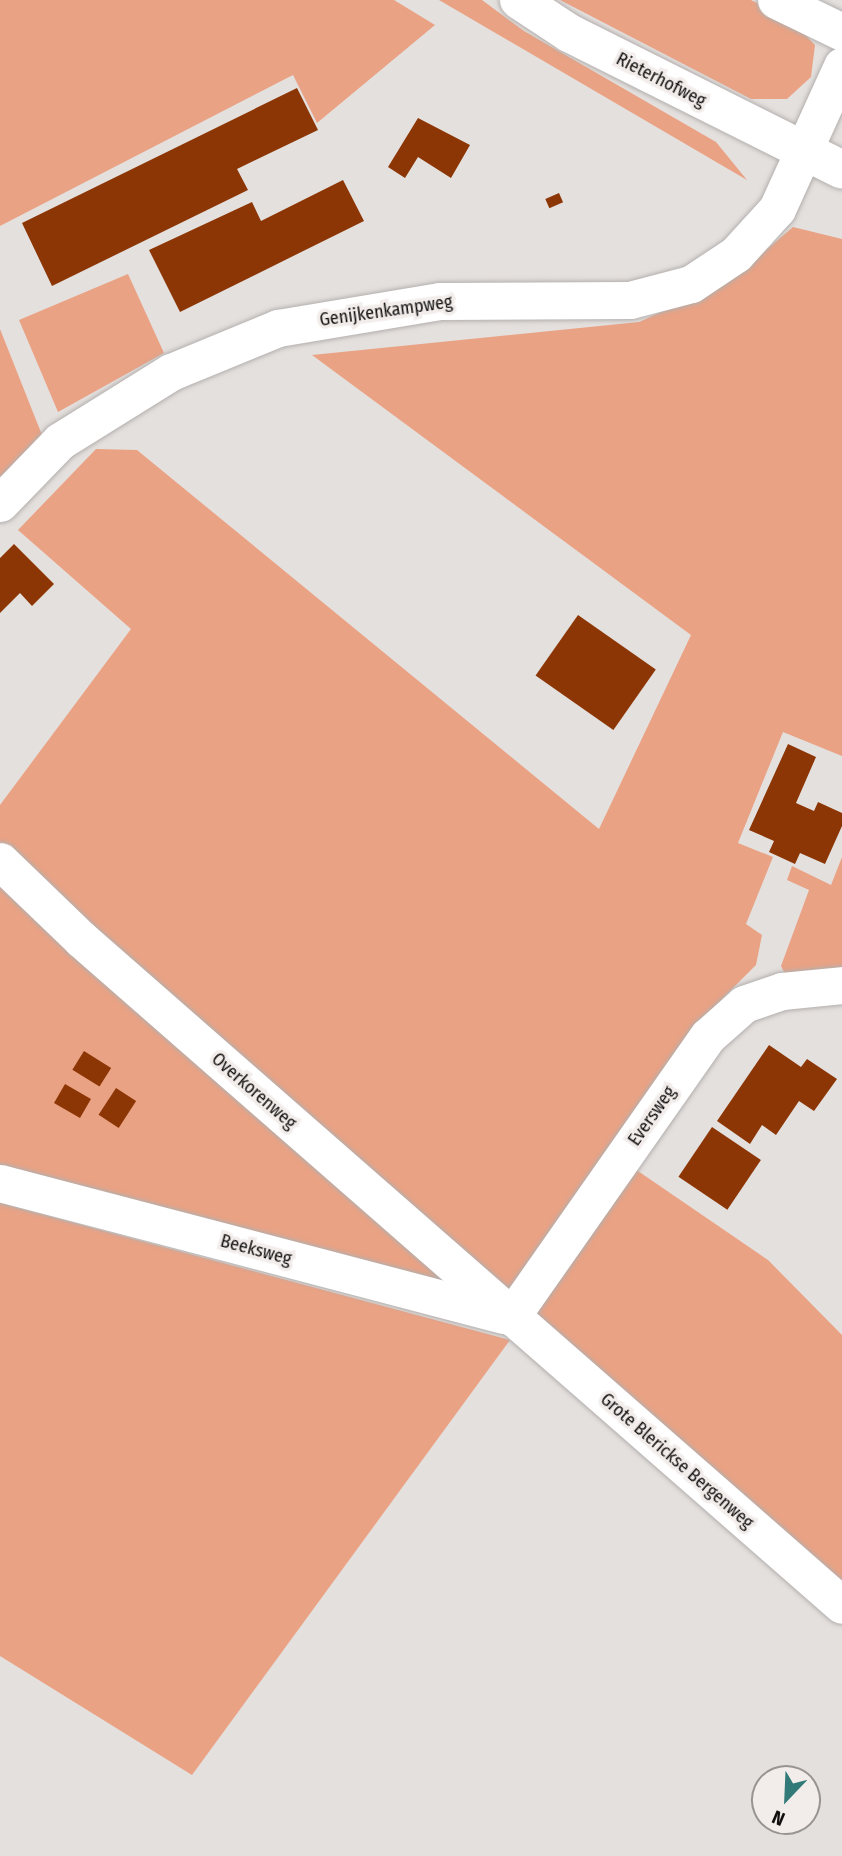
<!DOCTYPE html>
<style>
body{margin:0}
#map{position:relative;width:842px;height:1856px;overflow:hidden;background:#e4e0de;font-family:"Fira Sans Condensed",sans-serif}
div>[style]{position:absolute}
.green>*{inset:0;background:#eaa284}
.building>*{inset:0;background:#8d3605;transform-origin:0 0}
.roads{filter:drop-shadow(0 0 2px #b3afad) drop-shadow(0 0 2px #b3afad)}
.minor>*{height:37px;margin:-18.5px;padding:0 18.5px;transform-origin:18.5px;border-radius:18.5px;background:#fff}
.major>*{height:38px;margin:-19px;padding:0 19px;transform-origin:19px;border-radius:19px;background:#fff}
span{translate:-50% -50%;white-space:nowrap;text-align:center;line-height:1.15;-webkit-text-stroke:7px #f2edeb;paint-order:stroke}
.street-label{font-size:18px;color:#100f0e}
.north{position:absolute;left:751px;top:1765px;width:70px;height:70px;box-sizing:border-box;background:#f2edeb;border:2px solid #989493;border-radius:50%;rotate:203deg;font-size:19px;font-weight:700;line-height:28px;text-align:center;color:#100f0e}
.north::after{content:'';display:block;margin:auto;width:24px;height:32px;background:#317a78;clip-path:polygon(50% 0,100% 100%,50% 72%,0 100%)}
</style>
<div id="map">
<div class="green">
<div style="clip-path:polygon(0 0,394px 0,435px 25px,317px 123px,293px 75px,0 226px)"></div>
<div style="clip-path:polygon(439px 0,482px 0,524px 31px,716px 142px,747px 180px)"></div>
<div style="clip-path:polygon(560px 0,751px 0,790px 19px,815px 45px,811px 77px,787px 99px,751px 99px)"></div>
<div style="clip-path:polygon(793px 227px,842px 239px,842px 756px,783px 732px,738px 843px,773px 857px,746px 924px,762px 935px,756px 965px,723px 998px,510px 1297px,0 844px,0 805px,131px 629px,18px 530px,96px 449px,137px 450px,599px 829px,691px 635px,312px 355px,639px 322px,730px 281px)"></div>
<div style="clip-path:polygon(128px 274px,164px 353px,58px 412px,19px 320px)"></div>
<div style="clip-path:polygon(0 329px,44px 440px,0 486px)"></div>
<div style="clip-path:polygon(842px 857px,842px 975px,785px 974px,781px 966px,809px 890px,787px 880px,792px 866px,831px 885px)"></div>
<div style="clip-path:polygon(0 875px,437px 1269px,444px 1288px,0 1167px)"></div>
<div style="clip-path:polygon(635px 1169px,768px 1260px,842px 1335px,842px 1582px,529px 1314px)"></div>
<div style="clip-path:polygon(0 1203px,510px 1340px,192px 1775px,0 1656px)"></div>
</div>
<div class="building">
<div style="clip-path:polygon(297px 88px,318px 130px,237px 169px,248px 190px,52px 286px,22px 223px)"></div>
<div style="clip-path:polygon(418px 118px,470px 145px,451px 178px,418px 157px,405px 178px,388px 167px)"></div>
<div style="clip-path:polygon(343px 180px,364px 221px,180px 312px,149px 250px,252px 202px,261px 221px)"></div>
<div style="left:559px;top:193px;width:10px;height:15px;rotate:66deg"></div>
<div style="clip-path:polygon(14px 544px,54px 584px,32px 606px,20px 593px,0 613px,0 558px)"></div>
<div style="left:578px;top:615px;width:95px;height:74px;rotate:35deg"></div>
<div style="clip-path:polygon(788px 744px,816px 757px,796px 803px,814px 811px,818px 802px,842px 813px,842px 826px,825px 864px,800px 853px,795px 864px,769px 852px,774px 841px,749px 830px)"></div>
<div style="clip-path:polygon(769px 1045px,801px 1067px,807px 1059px,837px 1079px,814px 1111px,799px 1101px,776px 1135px,762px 1125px,750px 1144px,717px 1121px)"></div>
<div style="left:84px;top:1051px;width:32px;height:22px;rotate:32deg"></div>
<div style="left:65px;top:1084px;width:30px;height:22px;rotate:30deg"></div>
<div style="left:116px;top:1088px;width:24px;height:32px;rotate:33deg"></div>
<div style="left:712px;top:1127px;width:59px;height:60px;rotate:34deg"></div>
</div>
<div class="roads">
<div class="minor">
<div style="left:776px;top:0;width:73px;rotate:25.9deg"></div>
<div style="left:0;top:503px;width:86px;rotate:-45.9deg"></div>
<div style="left:60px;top:441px;width:131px;rotate:-31.9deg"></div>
<div style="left:171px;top:372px;width:116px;rotate:-22.4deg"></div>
<div style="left:278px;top:328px;width:164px;rotate:-9.5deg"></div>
<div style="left:440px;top:301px;width:190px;rotate:-0.3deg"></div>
<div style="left:630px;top:300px;width:63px;rotate:-14.7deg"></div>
<div style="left:691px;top:284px;width:54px;rotate:-33.7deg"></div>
<div style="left:736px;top:254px;width:61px;rotate:-47.7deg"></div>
<div style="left:777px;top:209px;width:157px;rotate:-65.6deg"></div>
<div style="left:0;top:861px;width:112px;rotate:43.9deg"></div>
<div style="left:81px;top:939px;width:1011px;rotate:41.19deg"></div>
<div style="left:0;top:1183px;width:520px;rotate:14.7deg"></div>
<div style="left:511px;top:1317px;width:343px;rotate:-55deg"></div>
<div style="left:708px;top:1036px;width:48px;rotate:-41.6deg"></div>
<div style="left:744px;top:1004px;width:40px;rotate:-18.9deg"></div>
<div style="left:782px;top:991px;width:60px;rotate:-5.7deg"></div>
</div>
<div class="major">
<div style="left:519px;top:0;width:60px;rotate:33.4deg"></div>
<div style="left:569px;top:33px;width:305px;rotate:26.6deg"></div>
</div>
</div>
<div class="street-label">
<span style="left:661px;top:80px;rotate:27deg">Rieterhofweg</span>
<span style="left:386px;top:311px;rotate:-8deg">Genijkenkampweg</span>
<span style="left:254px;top:1091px;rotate:41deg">Overkorenweg</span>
<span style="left:652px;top:1116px;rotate:-55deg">Eversweg</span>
<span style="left:256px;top:1250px;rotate:15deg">Beeksweg</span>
<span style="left:677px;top:1461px;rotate:41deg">Grote Blerickse Bergenweg</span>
</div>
<div class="north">N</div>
</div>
